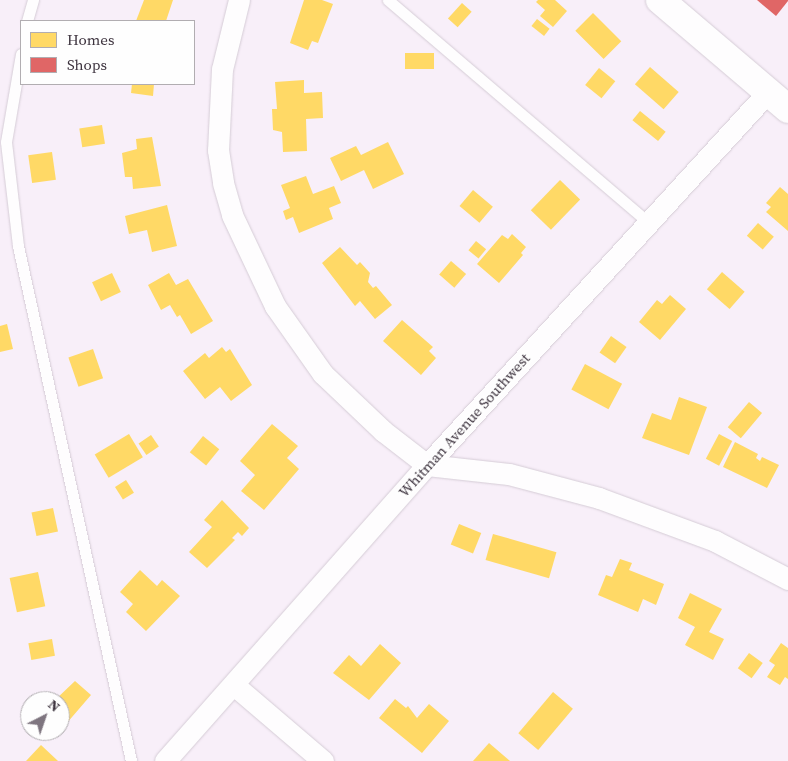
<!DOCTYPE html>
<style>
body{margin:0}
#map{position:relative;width:788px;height:761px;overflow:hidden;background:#f8eff9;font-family:"Source Serif 4",serif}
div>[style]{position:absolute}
.homes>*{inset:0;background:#ffd966;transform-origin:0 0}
.shops>*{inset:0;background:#e06666}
.roads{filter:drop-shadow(0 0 1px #d5ccd6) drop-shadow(0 0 1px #d5ccd6)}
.lane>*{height:11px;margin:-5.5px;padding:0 5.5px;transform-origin:5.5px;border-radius:5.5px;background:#fefdfe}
.street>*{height:21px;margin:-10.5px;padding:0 10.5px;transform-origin:10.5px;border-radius:10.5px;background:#fefdfe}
.secondary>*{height:28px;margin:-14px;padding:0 14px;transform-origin:14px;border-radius:14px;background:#fefdfe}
span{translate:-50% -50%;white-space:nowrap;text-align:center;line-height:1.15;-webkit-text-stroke:5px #fefefe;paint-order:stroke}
.street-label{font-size:15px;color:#3d333e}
.legend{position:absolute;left:20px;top:20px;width:175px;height:65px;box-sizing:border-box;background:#fefefe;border:1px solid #b1adb1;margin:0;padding:6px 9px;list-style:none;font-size:15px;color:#3d333e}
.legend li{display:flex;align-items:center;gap:10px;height:25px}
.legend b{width:25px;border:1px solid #b1adb1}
.north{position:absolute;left:20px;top:691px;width:50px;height:50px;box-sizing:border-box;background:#fefefe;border:1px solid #b1adb1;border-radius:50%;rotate:41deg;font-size:14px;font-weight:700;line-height:20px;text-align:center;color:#3d333e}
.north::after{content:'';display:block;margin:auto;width:18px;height:22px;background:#7e757f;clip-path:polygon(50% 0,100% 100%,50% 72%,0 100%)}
</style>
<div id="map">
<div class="homes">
<div style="clip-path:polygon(144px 0,173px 0,166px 21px,136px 21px)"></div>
<div style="clip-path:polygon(304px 0,322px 0,333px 4px,318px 43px,312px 41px,308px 50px,290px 43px)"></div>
<div style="clip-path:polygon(538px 0,555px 0,567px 11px,553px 27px,540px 16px,545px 10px,536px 2px)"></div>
<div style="left:462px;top:3px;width:13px;height:21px;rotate:42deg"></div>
<div style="left:593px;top:13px;width:40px;height:25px;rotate:45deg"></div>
<div style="left:537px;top:19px;width:16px;height:9px;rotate:38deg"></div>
<div style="left:434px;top:53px;width:16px;height:29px;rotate:90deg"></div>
<div style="left:650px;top:67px;width:38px;height:23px;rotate:41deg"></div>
<div style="left:599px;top:68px;width:21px;height:22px;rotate:39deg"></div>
<div style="clip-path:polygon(304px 80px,304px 93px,322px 92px,323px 118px,306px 119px,307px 151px,283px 152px,282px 132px,273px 130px,272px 109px,277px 109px,275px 82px)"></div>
<div style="clip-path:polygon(132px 84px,154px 84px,153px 96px,131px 93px)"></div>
<div style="left:640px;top:111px;width:33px;height:12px;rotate:39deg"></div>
<div style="left:102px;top:125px;width:19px;height:23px;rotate:81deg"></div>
<div style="clip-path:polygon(152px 137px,161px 186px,133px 189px,132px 177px,125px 177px,122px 153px,137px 149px,136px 139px)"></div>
<div style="clip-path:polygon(388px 142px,404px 174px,373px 189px,364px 170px,341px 181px,330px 158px,356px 146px,361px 155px)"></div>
<div style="left:52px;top:152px;width:28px;height:24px;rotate:82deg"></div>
<div style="clip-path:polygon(306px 176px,313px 194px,334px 186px,341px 203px,329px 208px,333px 219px,299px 233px,293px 217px,286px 220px,283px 211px,290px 208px,281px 185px)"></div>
<div style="left:560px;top:180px;width:28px;height:42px;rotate:44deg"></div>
<div style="clip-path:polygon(780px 187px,788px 194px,788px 231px,766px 212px,771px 207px,766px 203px)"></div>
<div style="left:473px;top:190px;width:26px;height:21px;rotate:40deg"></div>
<div style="clip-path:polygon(167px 205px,177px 246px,152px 252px,147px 230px,129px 234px,125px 216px)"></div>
<div style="left:758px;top:223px;width:21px;height:17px;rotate:41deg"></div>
<div style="clip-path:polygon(512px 234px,526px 247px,521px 253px,523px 255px,499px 283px,477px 264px,502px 235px,508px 239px)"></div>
<div style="left:476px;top:241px;width:13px;height:12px;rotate:39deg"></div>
<div style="clip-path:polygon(340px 247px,357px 265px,360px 262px,370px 273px,368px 282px,373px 288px,376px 286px,392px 305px,375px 319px,360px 301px,355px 306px,322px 263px)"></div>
<div style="left:451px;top:261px;width:20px;height:18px;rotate:41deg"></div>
<div style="left:722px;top:272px;width:30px;height:23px;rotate:41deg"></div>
<div style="left:112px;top:273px;width:21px;height:22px;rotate:65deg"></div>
<div style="clip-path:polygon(169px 273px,176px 285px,188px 279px,213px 321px,191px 334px,180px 315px,177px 317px,170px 305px,161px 310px,148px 285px)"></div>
<div style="clip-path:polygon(670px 295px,686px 309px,660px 340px,639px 322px,657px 300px,662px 304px)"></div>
<div style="clip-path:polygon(402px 320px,433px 347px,429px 351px,436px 358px,421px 375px,383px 341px)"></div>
<div style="clip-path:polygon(7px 324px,13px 349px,0 352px,0 326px)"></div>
<div style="left:611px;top:336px;width:19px;height:20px;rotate:35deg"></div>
<div style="clip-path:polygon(222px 347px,226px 352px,230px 349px,252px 385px,231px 401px,220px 387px,205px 399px,183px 371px,205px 353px,209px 358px)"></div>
<div style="left:93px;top:349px;width:31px;height:26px;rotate:71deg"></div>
<div style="left:585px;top:364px;width:42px;height:29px;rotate:28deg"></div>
<div style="clip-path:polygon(679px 397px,707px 407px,689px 455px,642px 438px,652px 413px,671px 420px)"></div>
<div style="left:749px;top:402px;width:17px;height:33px;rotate:40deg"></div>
<div style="clip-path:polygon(272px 424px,298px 446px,287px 458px,299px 469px,264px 510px,241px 491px,255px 475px,240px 461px)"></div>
<div style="left:129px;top:434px;width:27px;height:40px;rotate:59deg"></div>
<div style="left:719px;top:434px;width:15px;height:28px;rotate:28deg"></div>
<div style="left:151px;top:435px;width:14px;height:15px;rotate:56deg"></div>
<div style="left:203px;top:436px;width:21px;height:21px;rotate:39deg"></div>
<div style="clip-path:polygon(735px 442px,758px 454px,756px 458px,760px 461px,762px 457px,779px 465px,767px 488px,723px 467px)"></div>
<div style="left:126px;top:480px;width:15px;height:13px;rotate:58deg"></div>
<div style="clip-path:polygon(222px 500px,249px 528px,242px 536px,238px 532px,232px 538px,235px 540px,207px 568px,189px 552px,212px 527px,204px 520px)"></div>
<div style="left:53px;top:508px;width:24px;height:22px;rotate:78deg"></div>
<div style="left:459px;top:524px;width:24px;height:22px;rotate:22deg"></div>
<div style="left:493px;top:534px;width:66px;height:27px;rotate:16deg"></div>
<div style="clip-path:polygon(620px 559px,632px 563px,629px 570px,664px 584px,656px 605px,643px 599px,638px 612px,598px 595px,606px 575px,612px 577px)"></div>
<div style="clip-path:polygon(140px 570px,157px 586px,162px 580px,180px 596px,146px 631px,126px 612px,133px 604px,120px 592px)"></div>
<div style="left:38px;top:572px;width:35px;height:29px;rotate:78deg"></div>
<div style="clip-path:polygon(690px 593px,722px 609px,709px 632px,724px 639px,713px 660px,685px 645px,695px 627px,678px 618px)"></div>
<div style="left:52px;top:639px;width:17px;height:24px;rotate:80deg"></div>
<div style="clip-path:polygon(781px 643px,788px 648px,788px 679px,785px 677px,780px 685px,767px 677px,775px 665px,769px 661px)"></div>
<div style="clip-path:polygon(380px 644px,401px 663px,369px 700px,333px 673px,349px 655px,361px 666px)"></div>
<div style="left:749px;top:653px;width:17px;height:19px;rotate:36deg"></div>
<div style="clip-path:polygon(75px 681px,91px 695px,60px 731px,60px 701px,54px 701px)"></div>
<div style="left:553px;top:692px;width:26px;height:54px;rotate:40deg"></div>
<div style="clip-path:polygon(395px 699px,406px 708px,408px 706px,417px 718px,429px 704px,449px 721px,422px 753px,379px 718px)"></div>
<div style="clip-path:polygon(41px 731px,57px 731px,50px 739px)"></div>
<div style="clip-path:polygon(489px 743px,510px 761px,473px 761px)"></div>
<div style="clip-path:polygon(41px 745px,58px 761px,26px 761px)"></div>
</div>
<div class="shops">
<div style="clip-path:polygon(757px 0,788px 0,788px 1px,776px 16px)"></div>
</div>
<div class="roads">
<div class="lane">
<div style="left:388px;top:0;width:343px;rotate:40.5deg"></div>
<div style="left:27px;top:21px;width:22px;rotate:-74deg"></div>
<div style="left:21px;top:54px;width:89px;rotate:99.7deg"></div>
<div style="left:6px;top:142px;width:105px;rotate:83.4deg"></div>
<div style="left:18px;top:246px;width:527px;rotate:77.62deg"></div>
</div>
<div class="street">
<div style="left:239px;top:0;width:71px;rotate:103.8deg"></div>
<div style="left:222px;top:69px;width:81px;rotate:92.8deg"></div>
<div style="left:218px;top:150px;width:33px;rotate:81deg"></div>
<div style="left:223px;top:183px;width:33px;rotate:74deg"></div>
<div style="left:232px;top:215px;width:101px;rotate:64.7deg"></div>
<div style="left:275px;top:306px;width:83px;rotate:54.8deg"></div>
<div style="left:323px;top:374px;width:83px;rotate:43.5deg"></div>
<div style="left:383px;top:431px;width:56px;rotate:37.7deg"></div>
<div style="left:427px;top:465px;width:82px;rotate:6.3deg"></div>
<div style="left:509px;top:474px;width:93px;rotate:14.9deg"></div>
<div style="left:599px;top:498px;width:124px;rotate:20.3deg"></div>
<div style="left:715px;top:541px;width:82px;rotate:27.5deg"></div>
<div style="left:234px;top:685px;width:117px;rotate:40.5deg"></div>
<div style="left:165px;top:761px;width:395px;rotate:-48.5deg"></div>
<div style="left:427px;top:465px;width:504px;rotate:-47.57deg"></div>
</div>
<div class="secondary">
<div style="left:660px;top:0;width:168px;rotate:40.4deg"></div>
</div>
</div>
<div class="street-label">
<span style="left:464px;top:425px;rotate:-48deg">Whitman Avenue Southwest</span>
</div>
<ul class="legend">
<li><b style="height:14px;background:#ffd966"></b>Homes</li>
<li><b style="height:14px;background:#e06666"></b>Shops</li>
</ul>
<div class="north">N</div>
</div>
